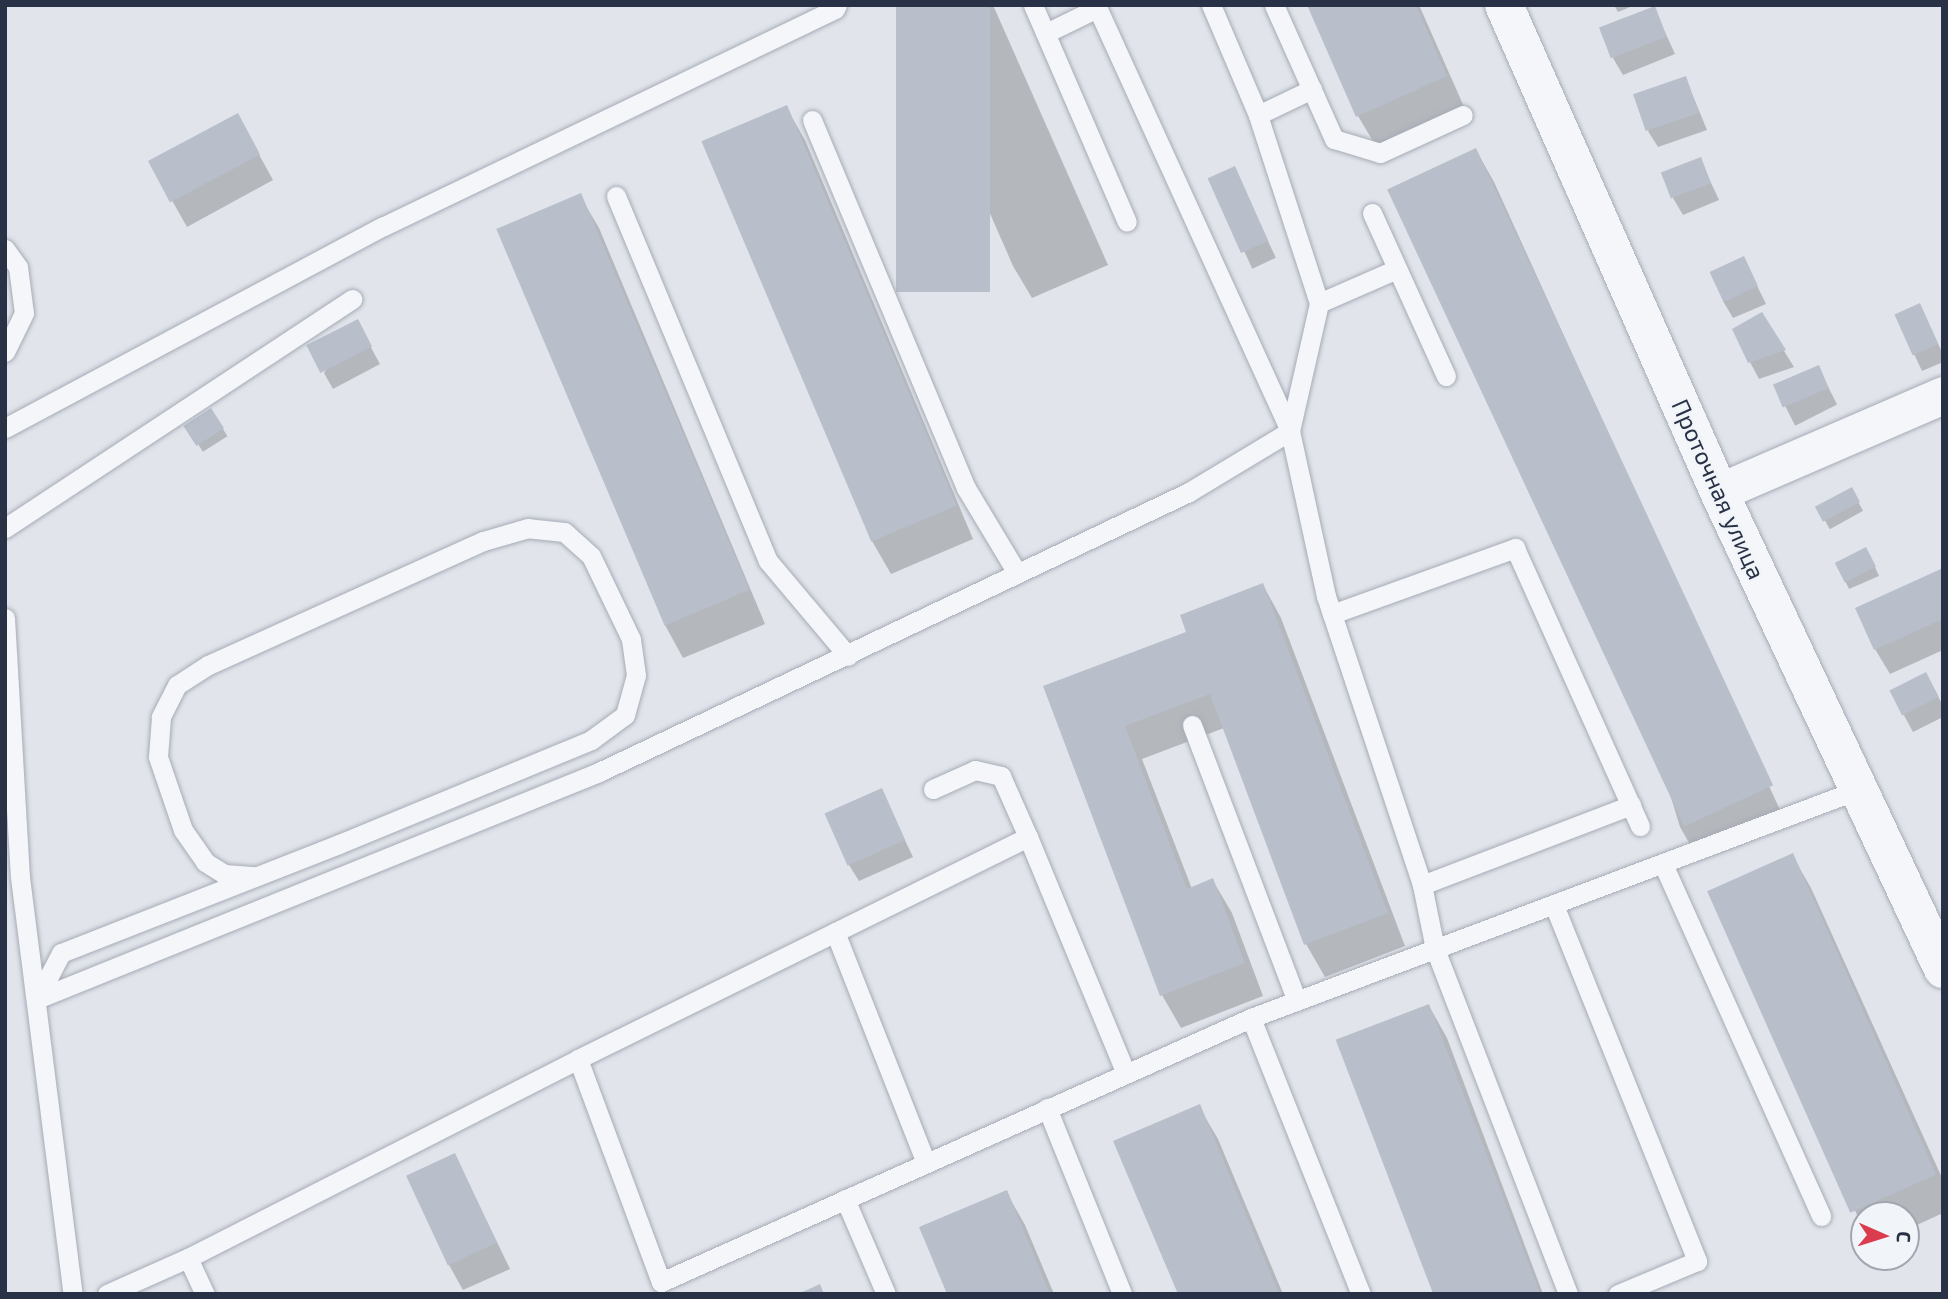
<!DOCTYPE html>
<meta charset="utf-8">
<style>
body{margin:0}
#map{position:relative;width:1948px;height:1299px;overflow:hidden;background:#e1e5eb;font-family:"Exo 2",sans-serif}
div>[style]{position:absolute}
.shadow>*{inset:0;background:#0003;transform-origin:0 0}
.building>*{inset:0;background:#b8beca;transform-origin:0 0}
.roads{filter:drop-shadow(0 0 2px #a6abb6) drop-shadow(0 0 2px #a6abb6)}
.service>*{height:19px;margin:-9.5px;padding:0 9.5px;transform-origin:9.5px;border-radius:9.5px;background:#f5f6f9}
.minor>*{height:37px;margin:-18.5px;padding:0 18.5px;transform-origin:18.5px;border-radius:18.5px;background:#f5f6f9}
.tertiary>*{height:38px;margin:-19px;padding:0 19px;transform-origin:19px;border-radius:19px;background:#f5f6f9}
span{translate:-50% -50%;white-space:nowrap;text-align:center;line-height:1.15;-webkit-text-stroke:5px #f1f4f8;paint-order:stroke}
.street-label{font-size:24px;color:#283145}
.frame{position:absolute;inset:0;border:7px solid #283145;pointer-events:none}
.north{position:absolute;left:1850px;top:1201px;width:70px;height:70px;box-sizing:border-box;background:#f1f4f8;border:2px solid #a1a6b0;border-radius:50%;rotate:93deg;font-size:19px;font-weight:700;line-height:28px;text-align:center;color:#283145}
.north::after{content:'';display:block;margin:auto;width:24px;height:32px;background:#db3c4d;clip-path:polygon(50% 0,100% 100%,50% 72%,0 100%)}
</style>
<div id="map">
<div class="shadow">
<div style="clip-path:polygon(899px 5px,993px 5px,1108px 265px,1032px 298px,1013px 266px)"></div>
<div style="clip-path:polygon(1308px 5px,1419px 5px,1465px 109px,1377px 148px,1358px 116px)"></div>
<div style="clip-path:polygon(1614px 5px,1635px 5px,1618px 12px)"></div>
<div style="clip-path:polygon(1654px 8px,1675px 54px,1623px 75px,1613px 58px)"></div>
<div style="clip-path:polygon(1686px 79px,1707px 130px,1658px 147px,1648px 131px)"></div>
<div style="clip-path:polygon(786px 107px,805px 140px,973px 539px,891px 574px,872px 541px,704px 142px)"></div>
<div style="clip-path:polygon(251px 140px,273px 180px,187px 227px,151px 163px)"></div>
<div style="clip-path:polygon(1476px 150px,1494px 182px,1785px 821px,1699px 860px,1680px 827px)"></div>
<div style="clip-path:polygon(1700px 159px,1719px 200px,1683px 215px,1673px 198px)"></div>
<div style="left:1234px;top:168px;width:99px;height:26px;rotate:65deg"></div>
<div style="clip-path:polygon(580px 196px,599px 228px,765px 624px,683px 658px,665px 625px,498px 230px)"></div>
<div style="clip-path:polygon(1744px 259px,1766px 304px,1733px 318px,1723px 301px)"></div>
<div style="clip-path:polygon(1919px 305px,1943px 354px,1943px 362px,1922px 371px,1896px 315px)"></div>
<div style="clip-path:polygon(1761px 314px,1794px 367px,1759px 379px,1750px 362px)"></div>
<div style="clip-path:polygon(357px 322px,380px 364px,333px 389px,324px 373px)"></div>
<div style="left:1818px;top:367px;width:42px;height:47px;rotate:63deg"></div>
<div style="left:211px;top:410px;width:31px;height:29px;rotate:58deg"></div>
<div style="left:1851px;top:489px;width:25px;height:38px;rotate:61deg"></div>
<div style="clip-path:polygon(1870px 556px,1879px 576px,1849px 589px,1836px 562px)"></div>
<div style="clip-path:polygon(1943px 570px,1943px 650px,1890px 674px,1875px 649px)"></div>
<div style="clip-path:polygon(1263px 585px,1281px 618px,1405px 946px,1325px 977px,1306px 944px,1224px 728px,1142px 759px,1192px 889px,1213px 881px,1232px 913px,1263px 996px,1181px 1028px,1162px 995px,1045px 687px,1188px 633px)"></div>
<div style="clip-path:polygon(1935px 690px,1943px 706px,1943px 717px,1913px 732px,1891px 691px)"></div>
<div style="clip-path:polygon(881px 790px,913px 857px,859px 881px,849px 865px)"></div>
<div style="clip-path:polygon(1792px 855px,1811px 888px,1943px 1180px,1943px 1213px,1906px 1230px,1906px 1215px,1864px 1215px,1864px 1230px,1709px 893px)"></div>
<div style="clip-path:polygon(1429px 1006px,1447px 1038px,1543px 1294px,1433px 1294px)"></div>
<div style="clip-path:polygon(1199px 1107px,1218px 1139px,1283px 1294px,1180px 1294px)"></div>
<div style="clip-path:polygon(455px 1155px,510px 1269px,463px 1290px,449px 1265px)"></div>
<div style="clip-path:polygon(1006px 1192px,1025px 1225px,1054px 1294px,949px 1294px)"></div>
</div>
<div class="building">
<div style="left:896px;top:5px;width:94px;height:287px"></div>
<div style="clip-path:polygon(1307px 5px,1416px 5px,1447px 76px,1356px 117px)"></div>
<div style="left:1655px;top:6px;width:33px;height:60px;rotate:69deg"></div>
<div style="left:1686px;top:76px;width:39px;height:56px;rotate:71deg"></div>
<div style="left:787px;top:105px;width:435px;height:93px;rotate:67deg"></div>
<div style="left:238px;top:113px;width:47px;height:102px;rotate:62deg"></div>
<div style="left:1476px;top:148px;width:703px;height:98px;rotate:65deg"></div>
<div style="left:1701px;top:157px;width:28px;height:43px;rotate:69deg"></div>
<div style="left:1235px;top:166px;width:82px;height:30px;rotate:66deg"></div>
<div style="left:581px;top:193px;width:431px;height:92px;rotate:67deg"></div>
<div style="left:1744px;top:256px;width:33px;height:38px;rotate:65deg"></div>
<div style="left:1920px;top:303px;width:45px;height:28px;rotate:66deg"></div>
<div style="clip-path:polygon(1762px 312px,1786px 350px,1748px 363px,1732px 329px)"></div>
<div style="left:358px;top:319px;width:31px;height:58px;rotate:63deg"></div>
<div style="left:1819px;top:365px;width:25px;height:50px;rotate:67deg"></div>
<div style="left:211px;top:408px;width:24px;height:33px;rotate:57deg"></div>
<div style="left:1852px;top:487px;width:17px;height:42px;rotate:62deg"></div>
<div style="left:1866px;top:547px;width:22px;height:35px;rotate:63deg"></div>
<div style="clip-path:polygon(1943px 568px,1943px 619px,1874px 650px,1855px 608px)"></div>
<div style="clip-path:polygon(1263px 583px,1388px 913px,1304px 945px,1210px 694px,1125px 726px,1187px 889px,1213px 878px,1245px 963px,1160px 996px,1043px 686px,1186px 632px,1180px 615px)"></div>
<div style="left:1926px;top:672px;width:28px;height:41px;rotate:63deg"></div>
<div style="left:882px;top:788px;width:57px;height:63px;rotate:66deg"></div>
<div style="left:1793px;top:853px;width:352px;height:94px;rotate:66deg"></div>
<div style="left:1429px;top:1004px;width:310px;height:100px;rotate:69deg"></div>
<div style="clip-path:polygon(1200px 1104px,1279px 1294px,1178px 1294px,1113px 1141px)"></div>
<div style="left:455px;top:1153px;width:99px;height:54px;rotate:65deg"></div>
<div style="clip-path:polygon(1007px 1190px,1050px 1294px,947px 1294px,919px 1227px)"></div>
<div style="clip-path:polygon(820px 1284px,824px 1294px,798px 1294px)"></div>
</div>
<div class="roads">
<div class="service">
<div style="left:1033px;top:5px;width:236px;rotate:66.6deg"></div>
<div style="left:1096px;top:5px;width:468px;rotate:65.5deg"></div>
<div style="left:1290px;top:431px;width:169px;rotate:77.7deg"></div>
<div style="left:1326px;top:596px;width:305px;rotate:71.6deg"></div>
<div style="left:1422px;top:885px;width:65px;rotate:78.5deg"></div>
<div style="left:1435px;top:949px;width:370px;rotate:68.9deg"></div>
<div style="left:1274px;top:5px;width:147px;rotate:65.9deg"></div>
<div style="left:1334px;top:139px;width:48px;rotate:16.9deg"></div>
<div style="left:1380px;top:153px;width:91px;rotate:-24.6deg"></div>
<div style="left:1046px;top:33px;width:57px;rotate:-26.1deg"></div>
<div style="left:1258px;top:115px;width:60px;rotate:-25.7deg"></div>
<div style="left:812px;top:120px;width:399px;rotate:67.3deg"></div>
<div style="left:966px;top:488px;width:99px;rotate:59deg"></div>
<div style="left:616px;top:196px;width:395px;rotate:67.4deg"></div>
<div style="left:768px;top:561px;width:124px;rotate:49.9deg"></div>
<div style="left:1372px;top:213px;width:179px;rotate:65.6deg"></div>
<div style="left:5px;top:249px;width:22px;rotate:54deg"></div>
<div style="left:18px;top:267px;width:46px;rotate:82.6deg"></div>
<div style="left:24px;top:313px;width:43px;rotate:116deg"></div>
<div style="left:1319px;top:303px;width:85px;rotate:-23.6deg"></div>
<div style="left:5px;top:428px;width:429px;rotate:-28.1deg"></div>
<div style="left:384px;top:226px;width:500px;rotate:-25.69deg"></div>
<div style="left:835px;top:9px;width:4px;rotate:-63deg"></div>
<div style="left:5px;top:528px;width:416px;rotate:-33.4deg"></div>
<div style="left:1332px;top:614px;width:195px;rotate:-19.8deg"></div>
<div style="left:1515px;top:548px;width:305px;rotate:65.8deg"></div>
<div style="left:5px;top:618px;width:259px;rotate:86.7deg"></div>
<div style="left:20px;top:877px;width:420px;rotate:82.8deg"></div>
<div style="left:1192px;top:725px;width:295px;rotate:69.2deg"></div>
<div style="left:933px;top:789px;width:46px;rotate:-24.3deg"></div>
<div style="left:975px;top:770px;width:27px;rotate:13deg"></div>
<div style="left:1001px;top:776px;width:67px;rotate:66.1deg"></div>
<div style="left:1663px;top:864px;width:386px;rotate:65.8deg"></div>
<div style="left:1422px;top:885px;width:224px;rotate:-20.9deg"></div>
<div style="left:1554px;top:905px;width:384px;rotate:68.1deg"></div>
<div style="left:1697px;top:1261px;width:86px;rotate:157.3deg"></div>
<div style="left:835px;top:932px;width:248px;rotate:68.5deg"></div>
<div style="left:37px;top:999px;width:606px;rotate:-21.99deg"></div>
<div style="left:599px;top:772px;width:653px;rotate:-25.39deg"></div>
<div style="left:1189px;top:492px;width:118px;rotate:-31.1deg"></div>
<div style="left:1290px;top:431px;width:131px;rotate:-77.2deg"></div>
<div style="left:1319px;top:303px;width:198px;rotate:-108deg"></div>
<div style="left:1258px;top:115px;width:120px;rotate:-113.1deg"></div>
<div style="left:37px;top:999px;width:52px;rotate:-62.4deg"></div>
<div style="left:61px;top:953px;width:299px;rotate:-21.4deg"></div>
<div style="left:339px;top:844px;width:273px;rotate:-22.4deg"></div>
<div style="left:591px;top:740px;width:42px;rotate:-36.3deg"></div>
<div style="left:625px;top:715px;width:41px;rotate:-74.6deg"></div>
<div style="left:636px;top:675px;width:36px;rotate:-98deg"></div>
<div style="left:631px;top:639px;width:92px;rotate:-115.7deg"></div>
<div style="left:591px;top:556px;width:36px;rotate:-138deg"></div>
<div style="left:564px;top:532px;width:36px;rotate:-174deg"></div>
<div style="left:528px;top:528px;width:47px;rotate:163.9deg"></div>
<div style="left:483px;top:541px;width:302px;rotate:155.7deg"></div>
<div style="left:208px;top:665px;width:37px;rotate:147deg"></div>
<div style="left:177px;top:685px;width:36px;rotate:117deg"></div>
<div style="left:161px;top:717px;width:40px;rotate:94.3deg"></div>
<div style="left:158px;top:757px;width:77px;rotate:71.1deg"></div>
<div style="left:183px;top:830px;width:39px;rotate:55deg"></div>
<div style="left:205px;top:862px;width:22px;rotate:32deg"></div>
<div style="left:224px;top:874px;width:31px;rotate:4deg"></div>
<div style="left:1251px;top:1018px;width:297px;rotate:68.3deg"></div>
<div style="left:578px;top:1059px;width:502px;rotate:-26.26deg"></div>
<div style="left:1028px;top:837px;width:256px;rotate:67.5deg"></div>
<div style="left:1047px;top:1108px;width:201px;rotate:68deg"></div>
<div style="left:845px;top:1199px;width:103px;rotate:66.7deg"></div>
<div style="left:188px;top:1258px;width:40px;rotate:65deg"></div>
<div style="left:107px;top:1294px;width:89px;rotate:-24deg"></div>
<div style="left:188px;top:1258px;width:438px;rotate:-27deg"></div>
<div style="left:578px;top:1059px;width:238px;rotate:69.6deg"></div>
<div style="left:661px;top:1282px;width:646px;rotate:-24.11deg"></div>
<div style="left:1251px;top:1018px;width:647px;rotate:-20.62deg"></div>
</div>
<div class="minor">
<div style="left:1719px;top:492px;width:244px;rotate:-23.4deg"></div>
</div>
<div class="tertiary">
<div style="left:1504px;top:5px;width:532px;rotate:66.18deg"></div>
<div style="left:1719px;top:492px;width:527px;rotate:64.85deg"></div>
</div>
</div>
<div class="street-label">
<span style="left:1719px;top:489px;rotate:66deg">Проточная улица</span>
</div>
<div class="frame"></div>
<div class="north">С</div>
</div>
